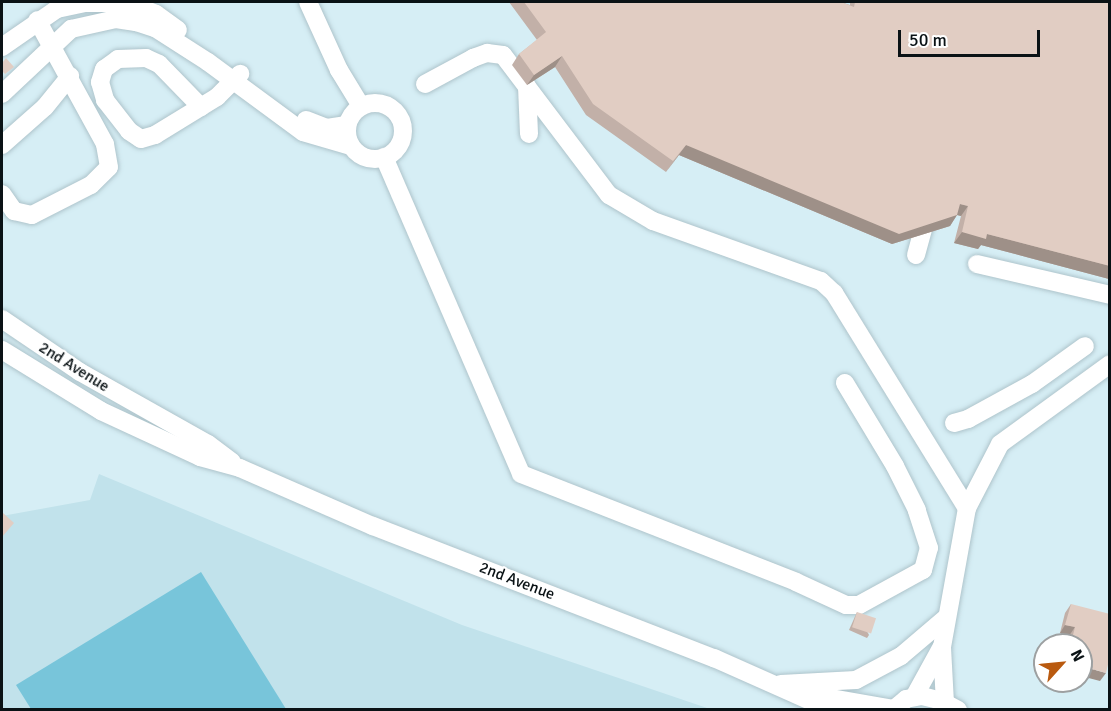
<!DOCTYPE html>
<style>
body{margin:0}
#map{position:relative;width:1111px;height:711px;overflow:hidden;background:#d6eef5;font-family:Signika,sans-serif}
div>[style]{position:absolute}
.built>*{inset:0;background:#c1e2eb}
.green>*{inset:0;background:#78c5da}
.roads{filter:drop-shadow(0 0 2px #aec4cb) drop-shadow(0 0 2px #aec4cb)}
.minor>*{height:18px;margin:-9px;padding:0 9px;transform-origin:9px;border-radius:9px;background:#fff}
.minor>.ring{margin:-9px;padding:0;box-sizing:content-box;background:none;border:18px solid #fff;border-radius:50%}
.wall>*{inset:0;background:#c2b0a8}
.shaded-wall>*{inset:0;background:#9e9088}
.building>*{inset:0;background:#e1cdc3;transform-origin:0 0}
span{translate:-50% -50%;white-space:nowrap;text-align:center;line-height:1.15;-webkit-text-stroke:4.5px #fff;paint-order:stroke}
.street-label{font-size:16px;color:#0a1215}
.frame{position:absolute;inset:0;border:3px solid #0a1215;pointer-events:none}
.north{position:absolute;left:1033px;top:633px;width:60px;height:60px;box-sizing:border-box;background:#fff;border:2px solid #9da0a1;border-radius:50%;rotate:63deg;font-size:16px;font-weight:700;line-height:24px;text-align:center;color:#0a1215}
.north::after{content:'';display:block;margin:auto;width:21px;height:27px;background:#b95a0f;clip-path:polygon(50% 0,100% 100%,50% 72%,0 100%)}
.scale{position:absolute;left:898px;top:30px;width:142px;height:27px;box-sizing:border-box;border:3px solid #0a1215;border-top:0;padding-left:8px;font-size:18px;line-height:21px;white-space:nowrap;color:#0a1215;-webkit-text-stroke:4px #fff;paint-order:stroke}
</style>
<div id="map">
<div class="built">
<div style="clip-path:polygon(99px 474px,462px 625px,710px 709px,2px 709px,2px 516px,90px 500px)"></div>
</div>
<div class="green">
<div style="clip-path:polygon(201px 572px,286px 709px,31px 709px,16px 685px)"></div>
</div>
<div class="roads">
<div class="minor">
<div style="left:308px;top:2px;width:75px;rotate:65.5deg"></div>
<div style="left:339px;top:70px;width:42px;rotate:58.6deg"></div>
<div style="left:2px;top:47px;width:67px;rotate:-34.6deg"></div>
<div style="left:57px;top:9px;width:30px;rotate:-12deg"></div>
<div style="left:86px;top:3px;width:43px"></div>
<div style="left:129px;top:3px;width:29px;rotate:22deg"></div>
<div style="left:156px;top:14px;width:27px;rotate:36deg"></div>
<div style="left:425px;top:84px;width:55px;rotate:-28.4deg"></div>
<div style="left:473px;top:58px;width:15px;rotate:-20deg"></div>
<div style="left:487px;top:53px;width:16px;rotate:7deg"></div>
<div style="left:503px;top:55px;width:176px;rotate:52.9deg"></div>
<div style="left:609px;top:195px;width:51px;rotate:30.6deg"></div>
<div style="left:653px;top:221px;width:178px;rotate:19.7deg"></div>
<div style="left:821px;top:281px;width:18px;rotate:43deg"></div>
<div style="left:834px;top:293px;width:253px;rotate:58.3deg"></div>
<div style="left:527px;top:86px;width:48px;rotate:87.6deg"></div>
<div style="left:2px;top:94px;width:95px;rotate:-43.3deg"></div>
<div style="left:71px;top:29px;width:46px;rotate:-12.5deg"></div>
<div style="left:116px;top:19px;width:20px;rotate:9deg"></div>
<div style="left:136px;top:22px;width:20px;rotate:18deg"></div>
<div style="left:155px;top:28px;width:63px;rotate:32.7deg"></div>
<div style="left:208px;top:62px;width:118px;rotate:36.4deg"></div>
<div style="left:303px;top:132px;width:50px;rotate:16.3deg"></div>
<div class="ring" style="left:347px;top:103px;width:38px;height:38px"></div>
<div style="left:201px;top:107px;width:60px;rotate:-134.3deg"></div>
<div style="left:159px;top:64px;width:14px;rotate:-155deg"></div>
<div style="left:146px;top:58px;width:28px;rotate:178deg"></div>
<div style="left:118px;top:59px;width:17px;rotate:144deg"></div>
<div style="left:104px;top:69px;width:14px;rotate:107deg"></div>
<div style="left:100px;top:82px;width:19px;rotate:74deg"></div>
<div style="left:105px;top:100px;width:39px;rotate:52deg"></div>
<div style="left:129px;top:131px;width:14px;rotate:34deg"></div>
<div style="left:141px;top:139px;width:15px;rotate:-16deg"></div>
<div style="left:155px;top:135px;width:73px;rotate:-31.5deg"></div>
<div style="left:217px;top:97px;width:33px;rotate:-45deg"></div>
<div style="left:306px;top:120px;width:22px;rotate:21deg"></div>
<div style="left:327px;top:128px;width:20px;rotate:-9deg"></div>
<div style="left:2px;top:145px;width:57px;rotate:-41.5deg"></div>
<div style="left:45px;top:107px;width:40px;rotate:-51deg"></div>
<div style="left:384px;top:157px;width:345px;rotate:66.6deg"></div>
<div style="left:521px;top:474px;width:295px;rotate:21.4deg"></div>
<div style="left:796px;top:582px;width:55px;rotate:24.7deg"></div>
<div style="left:846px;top:605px;width:13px"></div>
<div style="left:859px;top:605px;width:73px;rotate:-28.7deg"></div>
<div style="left:923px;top:570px;width:23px;rotate:-75deg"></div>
<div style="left:929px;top:548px;width:40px;rotate:-108deg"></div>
<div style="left:917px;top:510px;width:49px;rotate:-116.6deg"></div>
<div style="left:895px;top:466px;width:97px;rotate:-121.1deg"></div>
<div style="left:2px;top:194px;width:21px;rotate:55deg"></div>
<div style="left:14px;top:211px;width:18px;rotate:13deg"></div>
<div style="left:32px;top:215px;width:66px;rotate:-27deg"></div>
<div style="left:91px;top:185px;width:25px;rotate:-45deg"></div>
<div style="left:109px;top:167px;width:23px;rotate:-100deg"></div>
<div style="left:105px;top:144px;width:141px;rotate:-118.7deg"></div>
<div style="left:916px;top:255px;width:46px;rotate:-74.7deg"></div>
<div style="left:977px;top:264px;width:137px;rotate:13.1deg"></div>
<div style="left:2px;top:319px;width:94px;rotate:34.2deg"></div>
<div style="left:80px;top:372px;width:147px;rotate:29.4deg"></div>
<div style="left:208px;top:444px;width:30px;rotate:37deg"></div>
<div style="left:2px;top:350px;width:116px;rotate:31.6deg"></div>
<div style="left:101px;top:411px;width:109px;rotate:24.9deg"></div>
<div style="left:200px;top:457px;width:41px;rotate:15.4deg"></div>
<div style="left:240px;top:468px;width:145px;rotate:23.6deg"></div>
<div style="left:373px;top:526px;width:366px;rotate:21.2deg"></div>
<div style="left:714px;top:658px;width:128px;rotate:24deg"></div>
<div style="left:954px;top:423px;width:15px;rotate:-16deg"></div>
<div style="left:968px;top:419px;width:73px;rotate:-28.7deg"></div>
<div style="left:1032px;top:384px;width:65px;rotate:-35.6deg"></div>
<div style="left:781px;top:684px;width:75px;rotate:-3.1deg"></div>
<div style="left:856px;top:680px;width:51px;rotate:-28.1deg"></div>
<div style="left:901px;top:656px;width:60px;rotate:-40.3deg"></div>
<div style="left:814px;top:695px;width:80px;rotate:10deg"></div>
<div style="left:914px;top:697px;width:56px;rotate:-61.1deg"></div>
<div style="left:893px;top:710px;width:17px;rotate:-40deg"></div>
<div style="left:906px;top:699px;width:16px;rotate:-11deg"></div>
<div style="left:922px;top:696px;width:16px;rotate:14deg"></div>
<div style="left:938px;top:700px;width:16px;rotate:38deg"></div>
<div style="left:958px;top:710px;width:15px;rotate:-152deg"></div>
<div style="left:945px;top:703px;width:56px;rotate:-93.1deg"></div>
<div style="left:942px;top:647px;width:141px;rotate:-79.8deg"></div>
<div style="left:967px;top:508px;width:72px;rotate:-62.7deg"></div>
<div style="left:1000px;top:444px;width:136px;rotate:-36deg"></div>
</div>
</div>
<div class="wall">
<div style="clip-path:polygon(509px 2px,841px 2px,850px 5px,850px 2px,1110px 2px,1110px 277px,1109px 279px,981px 245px,978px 249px,954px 243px,961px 216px,957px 215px,950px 226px,892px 244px,679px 155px,666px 172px,586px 115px,555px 67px,527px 85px,512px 65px,519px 54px,537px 40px)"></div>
<div style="clip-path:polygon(1071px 604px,1100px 681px,1081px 645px,1059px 645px,1062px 640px,1068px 642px,1069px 636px,1060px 633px,1065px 613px)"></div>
<div style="clip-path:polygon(857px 612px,869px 635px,867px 638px,849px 630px)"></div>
</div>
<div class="shaded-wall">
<div style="clip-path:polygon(562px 56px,555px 67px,527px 85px,534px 75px)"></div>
<div style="clip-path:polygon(686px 145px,960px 204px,968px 206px,961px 216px,957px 215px,950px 226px,892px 244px,679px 155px,666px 172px)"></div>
<div style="clip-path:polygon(962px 232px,987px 234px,1110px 266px,1110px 277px,1109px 279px,981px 245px,978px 249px,954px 243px)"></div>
<div style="clip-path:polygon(1065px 625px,1075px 627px,1069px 636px,1060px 633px)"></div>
<div style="clip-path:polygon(1081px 666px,1106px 673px,1100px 681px,1081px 676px)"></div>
</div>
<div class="building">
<div style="clip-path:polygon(524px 2px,841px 2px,854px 7px,855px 2px,1110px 2px,1110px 266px,987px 234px,986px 239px,962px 232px,968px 206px,960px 204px,957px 215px,899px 234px,686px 145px,673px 161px,593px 104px,562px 56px,534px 75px,519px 54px,546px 32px)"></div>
<div style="clip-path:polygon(6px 58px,14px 67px,5px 74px,2px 71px,2px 63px)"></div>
<div style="clip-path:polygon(2px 512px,14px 523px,2px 537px)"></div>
<div style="clip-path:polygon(1071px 604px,1110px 614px,1110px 656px,1106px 673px,1081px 666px,1081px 645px,1061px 645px,1062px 640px,1071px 643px,1075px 627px,1065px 625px)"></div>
<div style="left:857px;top:612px;width:20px;height:16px;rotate:18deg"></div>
</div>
<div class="street-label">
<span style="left:74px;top:367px;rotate:32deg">2nd Avenue</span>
<span style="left:517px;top:581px;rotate:21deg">2nd Avenue</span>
</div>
<div class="frame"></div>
<div class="north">N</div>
<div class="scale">50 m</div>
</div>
